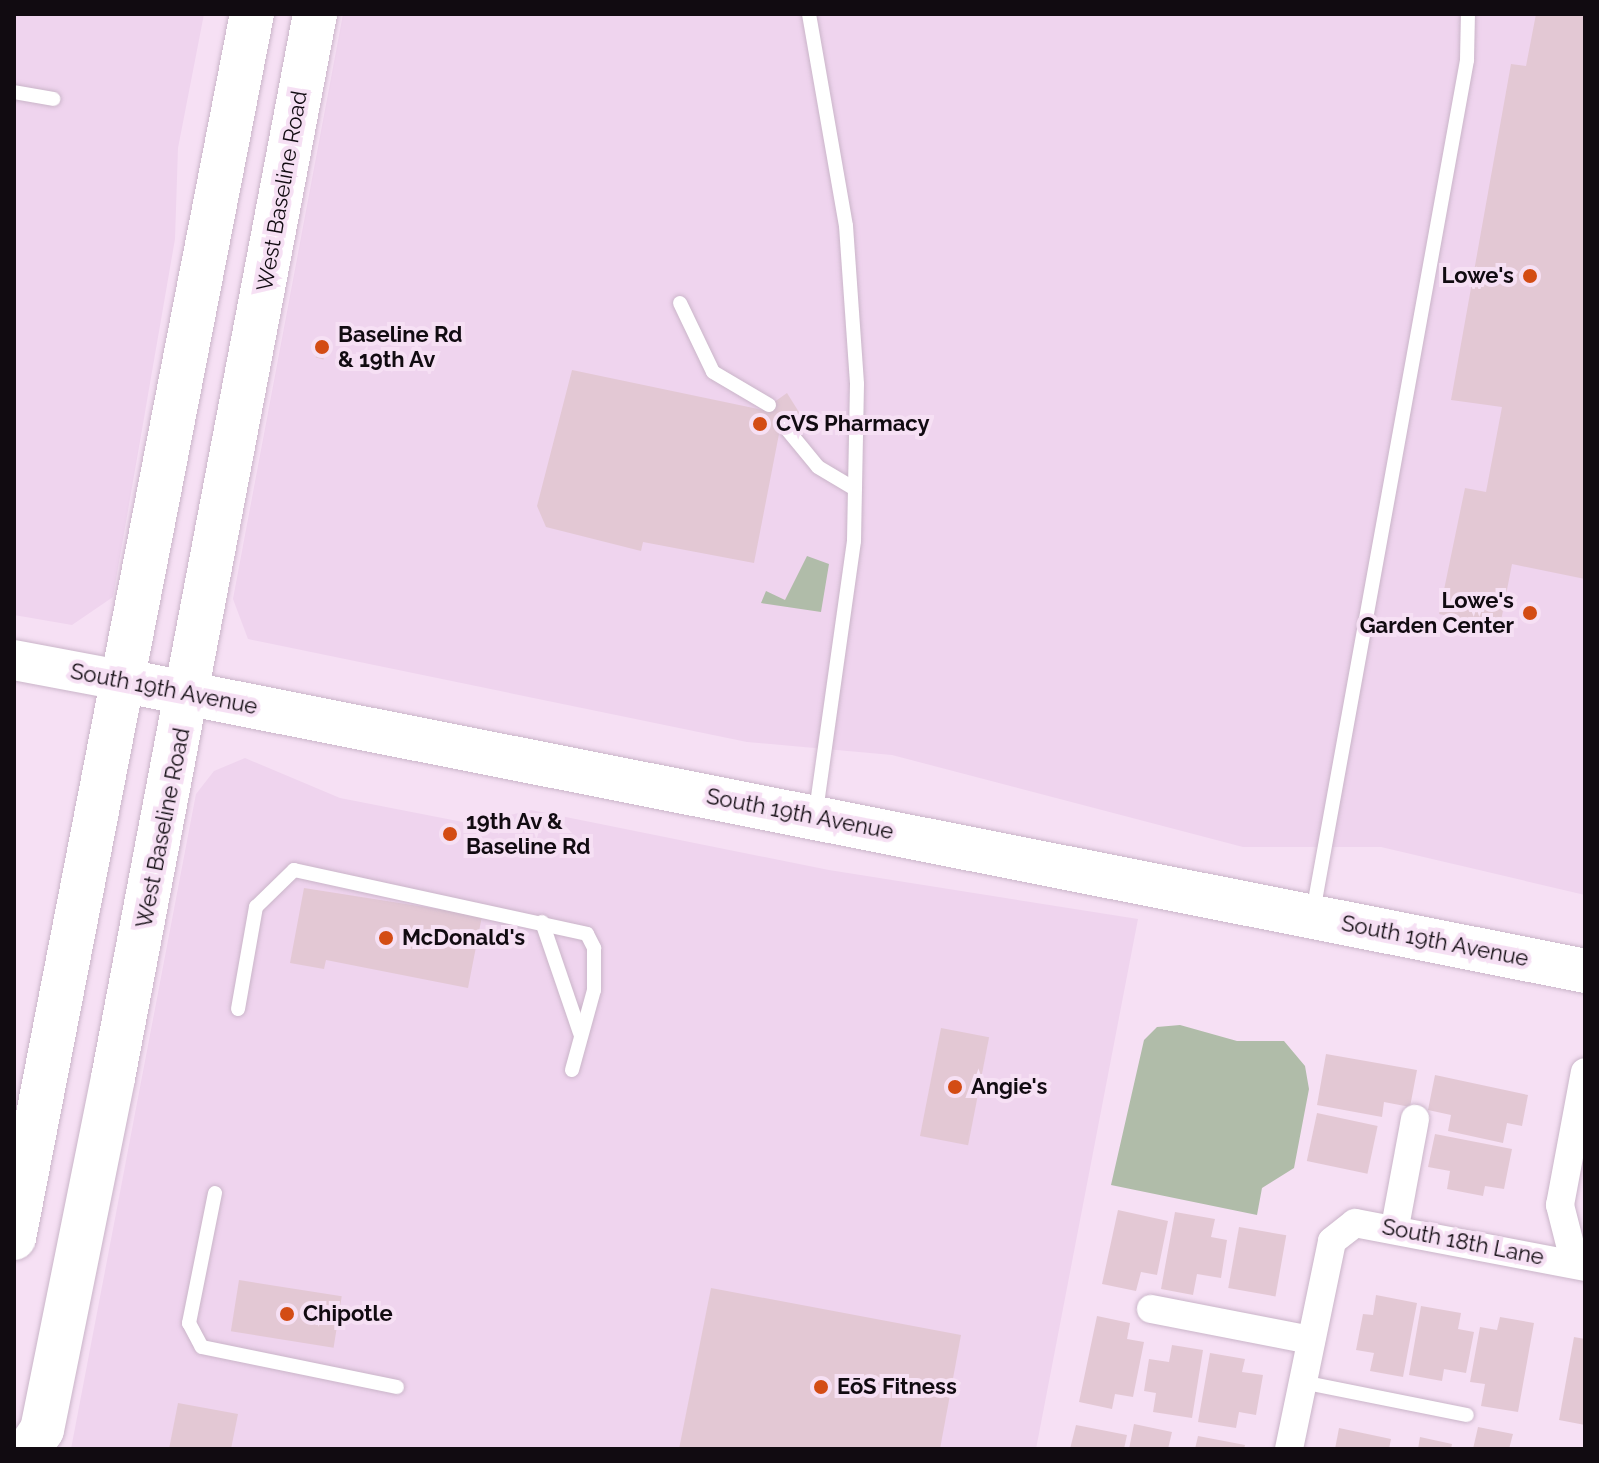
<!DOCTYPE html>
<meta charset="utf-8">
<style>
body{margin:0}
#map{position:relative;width:1599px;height:1463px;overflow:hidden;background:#f6e0f4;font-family:Raleway,sans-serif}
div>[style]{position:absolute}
.built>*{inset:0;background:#efd4ee}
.green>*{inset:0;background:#b0bca9}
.building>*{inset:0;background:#e3c8d4;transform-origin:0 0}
.roads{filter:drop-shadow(0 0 2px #cab5c9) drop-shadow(0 0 2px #cab5c9)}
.lane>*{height:14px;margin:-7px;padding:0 7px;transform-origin:7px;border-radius:7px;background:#fff}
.street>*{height:28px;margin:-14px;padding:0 14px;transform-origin:14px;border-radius:14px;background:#fff}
.secondary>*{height:40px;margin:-20px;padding:0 20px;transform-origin:20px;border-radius:20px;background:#fff}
.primary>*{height:44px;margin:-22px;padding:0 22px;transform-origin:22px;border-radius:22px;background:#fff}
.dots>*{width:22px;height:22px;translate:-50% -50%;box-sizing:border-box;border:4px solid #f6e0f4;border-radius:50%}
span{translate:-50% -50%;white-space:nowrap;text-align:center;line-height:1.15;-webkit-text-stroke:8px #f6e0f4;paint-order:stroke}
.street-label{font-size:22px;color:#110b11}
.poi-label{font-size:22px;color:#110b11;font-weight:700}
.right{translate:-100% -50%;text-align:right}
.left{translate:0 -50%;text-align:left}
.frame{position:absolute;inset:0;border:16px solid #110b11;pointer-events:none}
</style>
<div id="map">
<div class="built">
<div style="clip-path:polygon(14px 14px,204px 14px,178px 148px,175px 239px,113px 597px,72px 625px,14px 615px)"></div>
<div style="clip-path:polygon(343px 14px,1585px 14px,1585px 895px,1381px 847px,1243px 847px,892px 755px,747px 742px,248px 639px,233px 599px)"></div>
<div style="clip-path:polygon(245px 758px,340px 798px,473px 824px,531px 810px,829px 870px,1138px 919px,1036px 1449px,71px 1449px,196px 794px,214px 771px)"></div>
</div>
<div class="green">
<div style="clip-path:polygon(807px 556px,829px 564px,821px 612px,761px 603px,766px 591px,785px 600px)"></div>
<div style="clip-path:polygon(1180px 1025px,1237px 1041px,1284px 1041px,1305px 1066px,1309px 1089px,1294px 1168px,1262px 1188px,1257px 1215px,1111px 1185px,1144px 1040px,1157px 1027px)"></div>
</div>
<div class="building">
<div style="clip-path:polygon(1536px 14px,1585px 14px,1585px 579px,1512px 564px,1500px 626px,1439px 614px,1465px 488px,1486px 492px,1502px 407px,1451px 400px,1511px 64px,1526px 66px)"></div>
<div style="left:320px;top:340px;width:8px;height:18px;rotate:14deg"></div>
<div style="clip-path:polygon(572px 370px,763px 410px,787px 393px,802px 417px,779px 434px,754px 563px,643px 542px,641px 551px,546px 527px,537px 506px)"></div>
<div style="clip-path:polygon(304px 888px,482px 916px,468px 988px,326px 960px,324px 969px,290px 963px)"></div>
<div style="left:941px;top:1028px;width:49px;height:110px;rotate:11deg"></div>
<div style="clip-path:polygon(1326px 1054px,1417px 1070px,1410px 1107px,1384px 1102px,1382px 1117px,1317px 1105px)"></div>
<div style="clip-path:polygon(1435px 1075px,1528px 1095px,1522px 1126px,1507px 1123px,1503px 1143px,1448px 1131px,1451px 1115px,1428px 1110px)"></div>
<div style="left:1317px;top:1113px;width:62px;height:49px;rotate:12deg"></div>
<div style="clip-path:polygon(1435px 1134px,1512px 1149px,1504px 1189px,1485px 1186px,1483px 1196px,1447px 1189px,1450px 1171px,1428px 1167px)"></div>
<div style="clip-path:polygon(1118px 1210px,1168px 1221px,1157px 1275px,1141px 1272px,1136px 1291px,1102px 1284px)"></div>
<div style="clip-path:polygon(1175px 1212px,1215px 1219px,1211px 1237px,1227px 1240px,1221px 1278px,1197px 1274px,1193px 1295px,1161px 1289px)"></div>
<div style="left:1239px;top:1227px;width:48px;height:62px;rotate:10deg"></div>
<div style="left:239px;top:1280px;width:104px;height:52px;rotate:9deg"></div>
<div style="clip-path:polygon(711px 1288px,961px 1335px,940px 1449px,679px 1449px)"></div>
<div style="clip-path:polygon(1376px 1295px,1417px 1303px,1403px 1377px,1370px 1371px,1374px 1353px,1356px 1350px,1363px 1314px,1373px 1315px)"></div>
<div style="clip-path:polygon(1421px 1306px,1461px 1313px,1458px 1329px,1474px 1332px,1466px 1373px,1444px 1369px,1442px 1381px,1409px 1375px)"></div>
<div style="clip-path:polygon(1097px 1316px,1130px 1323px,1127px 1339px,1144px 1342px,1133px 1397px,1115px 1394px,1112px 1409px,1079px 1402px)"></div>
<div style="clip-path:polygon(1500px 1317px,1534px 1323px,1518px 1412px,1481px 1406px,1485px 1384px,1470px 1382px,1480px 1327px,1497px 1330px)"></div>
<div style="clip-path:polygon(1574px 1337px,1585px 1339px,1585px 1425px,1559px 1420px)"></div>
<div style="clip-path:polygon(1172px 1345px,1203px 1350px,1192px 1418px,1153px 1412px,1156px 1393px,1144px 1391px,1149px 1359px,1169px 1362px)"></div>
<div style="clip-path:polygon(1210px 1353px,1245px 1359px,1242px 1372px,1263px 1375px,1256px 1415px,1239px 1412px,1236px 1428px,1198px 1422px)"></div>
<div style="clip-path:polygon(178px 1403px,238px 1414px,231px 1449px,169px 1449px)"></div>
<div style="clip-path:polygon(1134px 1424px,1172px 1432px,1168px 1449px,1129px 1449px)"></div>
<div style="clip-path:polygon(1076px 1425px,1127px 1435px,1124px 1449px,1070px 1449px)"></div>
<div style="clip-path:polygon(1478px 1427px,1513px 1434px,1509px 1449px,1473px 1449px)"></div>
<div style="clip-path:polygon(1339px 1428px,1391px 1439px,1389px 1449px,1335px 1449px)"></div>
<div style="clip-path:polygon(1198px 1436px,1245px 1445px,1244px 1449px,1195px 1449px)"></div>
<div style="clip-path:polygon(1420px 1437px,1452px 1444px,1451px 1449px,1418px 1449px)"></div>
</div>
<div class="roads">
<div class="lane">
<div style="left:809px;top:14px;width:215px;rotate:80.1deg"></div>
<div style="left:846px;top:226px;width:158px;rotate:86deg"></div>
<div style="left:857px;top:384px;width:157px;rotate:91.1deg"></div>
<div style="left:854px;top:541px;width:275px;rotate:98deg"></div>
<div style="left:14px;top:92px;width:40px;rotate:10deg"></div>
<div style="left:680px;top:303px;width:76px;rotate:64.4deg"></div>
<div style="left:713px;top:372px;width:65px;rotate:30.5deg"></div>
<div style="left:786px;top:428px;width:50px;rotate:50.6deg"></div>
<div style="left:818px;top:467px;width:43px;rotate:30.7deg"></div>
<div style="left:1313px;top:912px;width:866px;rotate:-79.75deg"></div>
<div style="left:1467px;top:60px;width:46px;rotate:-88.8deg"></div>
<div style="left:542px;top:922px;width:117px;rotate:71.1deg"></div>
<div style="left:238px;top:1009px;width:104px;rotate:-80deg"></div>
<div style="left:256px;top:907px;width:53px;rotate:-44.2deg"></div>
<div style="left:294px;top:870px;width:300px;rotate:12.3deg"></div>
<div style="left:587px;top:934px;width:16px;rotate:63deg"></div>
<div style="left:594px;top:948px;width:42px;rotate:90deg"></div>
<div style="left:594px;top:990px;width:83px;rotate:105.4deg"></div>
<div style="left:215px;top:1193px;width:133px;rotate:101.3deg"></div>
<div style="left:189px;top:1323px;width:27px;rotate:62deg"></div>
<div style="left:202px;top:1347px;width:199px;rotate:11.6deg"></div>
<div style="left:1302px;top:1382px;width:168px;rotate:11.3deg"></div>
</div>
<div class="street">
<div style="left:1395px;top:1227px;width:110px;rotate:-79.5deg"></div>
<div style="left:1575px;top:1264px;width:61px;rotate:-104.3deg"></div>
<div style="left:1560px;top:1205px;width:135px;rotate:-79.4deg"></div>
<div style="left:1151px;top:1309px;width:163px;rotate:11deg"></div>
<div style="left:1289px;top:1449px;width:212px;rotate:-78.3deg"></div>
<div style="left:1332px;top:1241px;width:29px;rotate:-38deg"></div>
<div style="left:1355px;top:1223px;width:234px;rotate:10.8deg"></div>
</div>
<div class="secondary">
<div style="left:14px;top:660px;width:113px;rotate:10.7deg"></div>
</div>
<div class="primary">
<div style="left:125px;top:681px;width:1489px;rotate:11.23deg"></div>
<div style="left:14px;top:1238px;width:1247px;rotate:-79deg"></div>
<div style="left:29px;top:1449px;width:23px;rotate:-56deg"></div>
<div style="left:42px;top:1430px;width:359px;rotate:-78.6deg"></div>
<div style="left:113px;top:1078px;width:1083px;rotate:-79.25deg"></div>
</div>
</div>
<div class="dots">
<div style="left:1530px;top:276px;background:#d34c14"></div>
<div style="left:322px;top:347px;background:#d34c14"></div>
<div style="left:760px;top:424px;background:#d34c14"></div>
<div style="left:1530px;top:613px;background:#d34c14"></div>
<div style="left:450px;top:834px;background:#d34c14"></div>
<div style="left:386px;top:938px;background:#d34c14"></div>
<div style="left:955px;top:1087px;background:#d34c14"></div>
<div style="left:287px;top:1314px;background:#d34c14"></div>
<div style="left:821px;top:1387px;background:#d34c14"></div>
</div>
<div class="street-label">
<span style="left:282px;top:191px;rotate:-80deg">West Baseline Road</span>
<span style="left:164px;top:689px;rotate:11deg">South 19th Avenue</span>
<span style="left:800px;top:814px;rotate:11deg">South 19th Avenue</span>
<span style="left:163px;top:828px;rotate:-79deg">West Baseline Road</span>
<span style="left:1435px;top:941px;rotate:11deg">South 19th Avenue</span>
<span style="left:1463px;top:1242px;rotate:11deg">South 18th Lane</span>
</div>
<div class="poi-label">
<span class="right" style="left:1514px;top:276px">Lowe's</span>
<span class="left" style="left:338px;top:347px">Baseline Rd<br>&amp; 19th Av</span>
<span class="left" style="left:776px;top:424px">CVS Pharmacy</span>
<span class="right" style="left:1514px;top:613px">Lowe's<br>Garden Center</span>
<span class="left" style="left:466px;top:834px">19th Av &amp;<br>Baseline Rd</span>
<span class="left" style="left:402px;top:938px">McDonald's</span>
<span class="left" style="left:971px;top:1087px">Angie's</span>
<span class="left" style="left:303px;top:1314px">Chipotle</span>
<span class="left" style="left:837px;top:1387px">EōS Fitness</span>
</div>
<div class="frame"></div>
</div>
